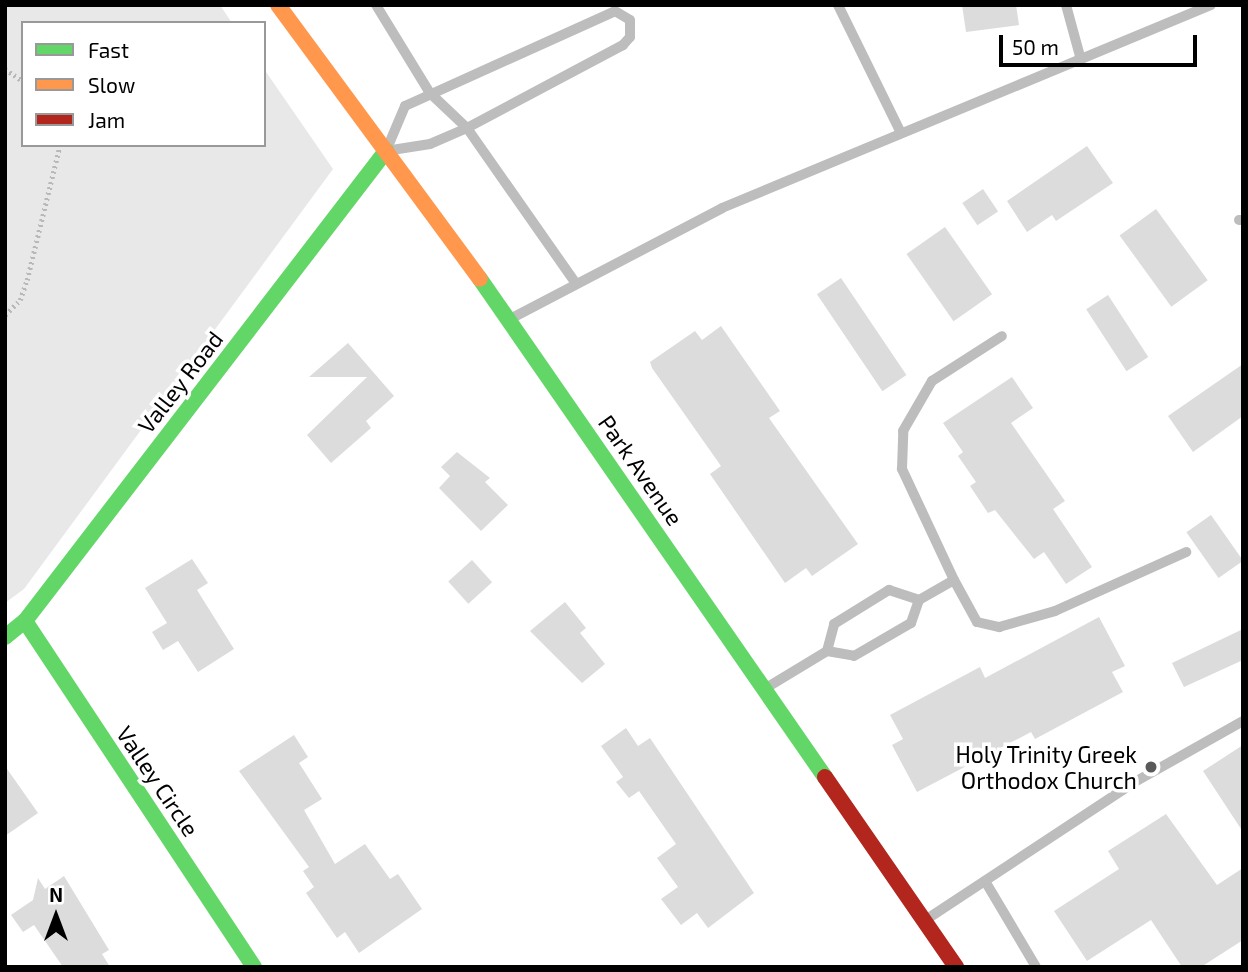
<!DOCTYPE html>
<style>
body{margin:0}
#map{position:relative;width:1248px;height:972px;overflow:hidden;background:#fff;font-family:"Exo 2",sans-serif}
div>[style]{position:absolute}
.green>*{inset:0;background:#e8e8e8}
.building>*{inset:0;background:#dcdcdc;transform-origin:0 0}
.path>*{height:4.5px;margin-top:-2.25px;transform-origin:0;background:repeating-linear-gradient(90deg,#b8b8b8 0 2px,transparent 0 5.5px)}
.lane>*{height:10px;margin:-5px;padding:0 5px;transform-origin:5px;border-radius:5px;background:#bdbdbd}
.fast>*{height:16px;margin:-8px;padding:0 8px;transform-origin:8px;border-radius:8px;background:#63d668}
.slow>*{height:16px;margin:-8px;padding:0 8px;transform-origin:8px;border-radius:8px;background:#ff974d}
.jam>*{height:16px;margin:-8px;padding:0 8px;transform-origin:8px;border-radius:8px;background:#b3261e}
.dots>*{width:19px;height:19px;translate:-50% -50%;box-sizing:border-box;border:4px solid #fff;border-radius:50%}
span{translate:-50% -50%;white-space:nowrap;text-align:center;line-height:1.15;-webkit-text-stroke:7px #fff;paint-order:stroke}
.street-label{font-size:23px;color:#000}
.poi-label{font-size:23px;color:#000}
.right{translate:-100% -50%;text-align:right}
.frame{position:absolute;inset:0;border:7px solid #000;pointer-events:none}
.legend{position:absolute;left:21px;top:21px;width:245px;height:126px;box-sizing:border-box;background:#fff;border:2px solid #999;margin:0;padding:9px 12px;list-style:none;font-size:21px;color:#000}
.legend li{display:flex;align-items:center;gap:14px;height:35px}
.legend b{width:35px;border:2px solid #999}
.north{position:absolute;left:21px;top:881px;width:70px;height:70px;-webkit-text-stroke:5px #fff;paint-order:stroke;rotate:0deg;font-size:19px;font-weight:700;line-height:28px;text-align:center;color:#000}
.north::after{content:'';display:block;margin:auto;width:24px;height:32px;background:#000;clip-path:polygon(50% 0,100% 100%,50% 72%,0 100%)}
.scale{position:absolute;left:999px;top:35px;width:198px;height:32px;box-sizing:border-box;border:4px solid #000;border-top:0;padding-left:9px;font-size:21px;line-height:24px;white-space:nowrap;color:#000;-webkit-text-stroke:5px #fff;paint-order:stroke}
</style>
<div id="map">
<div class="green">
<div style="clip-path:polygon(5px 5px,220px 5px,232px 23px,23px 23px,23px 145px,264px 145px,264px 69px,333px 169px,24px 589px,5px 603px)"></div>
</div>
<div class="building">
<div style="clip-path:polygon(962px 5px,1016px 5px,1019px 25px,966px 32px)"></div>
<div style="clip-path:polygon(1087px 146px,1113px 183px,1056px 221px,1052px 215px,1027px 232px,1007px 201px)"></div>
<div style="left:983px;top:189px;width:27px;height:25px;rotate:56deg"></div>
<div style="left:1156px;top:209px;width:88px;height:45px;rotate:54deg"></div>
<div style="left:945px;top:227px;width:82px;height:47px;rotate:55deg"></div>
<div style="left:841px;top:278px;width:117px;height:29px;rotate:56deg"></div>
<div style="left:1108px;top:295px;width:74px;height:26px;rotate:57deg"></div>
<div style="clip-path:polygon(721px 326px,780px 411px,769px 418px,858px 544px,812px 576px,806px 568px,785px 583px,710px 474px,721px 466px,652px 368px,650px 362px,695px 331px,702px 340px)"></div>
<div style="clip-path:polygon(348px 343px,394px 396px,366px 421px,371px 428px,331px 463px,307px 435px,367px 377px,309px 377px)"></div>
<div style="clip-path:polygon(1243px 364px,1243px 416px,1193px 452px,1168px 416px)"></div>
<div style="clip-path:polygon(1012px 377px,1033px 408px,1011px 423px,1065px 501px,1053px 509px,1092px 567px,1066px 584px,1044px 552px,1034px 559px,995px 510px,988px 513px,970px 486px,976px 482px,958px 456px,963px 452px,943px 423px)"></div>
<div style="clip-path:polygon(457px 452px,490px 478px,485px 482px,508px 505px,481px 531px,439px 488px,450px 476px,441px 467px)"></div>
<div style="left:1211px;top:515px;width:56px;height:30px;rotate:55deg"></div>
<div style="clip-path:polygon(192px 559px,208px 583px,197px 590px,234px 649px,198px 672px,178px 641px,163px 650px,152px 632px,167px 623px,145px 588px)"></div>
<div style="left:472px;top:560px;width:30px;height:32px;rotate:48deg"></div>
<div style="clip-path:polygon(565px 602px,586px 628px,580px 633px,605px 664px,582px 683px,530px 631px)"></div>
<div style="clip-path:polygon(1099px 617px,1125px 666px,1112px 672px,1123px 692px,1035px 739px,1031px 732px,917px 792px,892px 745px,903px 739px,890px 715px,980px 667px,985px 678px)"></div>
<div style="clip-path:polygon(1243px 629px,1243px 660px,1184px 687px,1172px 663px)"></div>
<div style="clip-path:polygon(626px 728px,638px 746px,650px 738px,754px 893px,708px 928px,697px 913px,681px 925px,661px 899px,678px 887px,657px 858px,676px 844px,639px 791px,629px 798px,616px 782px,623px 777px,601px 746px)"></div>
<div style="clip-path:polygon(294px 735px,308px 757px,299px 763px,322px 799px,304px 810px,335px 864px,365px 844px,390px 879px,398px 874px,422px 909px,359px 953px,345px 932px,337px 938px,306px 893px,314px 887px,303px 871px,309px 867px,239px 771px)"></div>
<div style="clip-path:polygon(1243px 745px,1243px 832px,1203px 771px)"></div>
<div style="clip-path:polygon(5px 766px,38px 813px,5px 836px)"></div>
<div style="clip-path:polygon(1166px 814px,1217px 885px,1243px 868px,1243px 940px,1201px 967px,1182px 967px,1151px 920px,1087px 961px,1054px 911px,1119px 869px,1108px 851px)"></div>
<div style="clip-path:polygon(64px 876px,109px 950px,102px 954px,110px 967px,63px 967px,34px 925px,23px 932px,11px 915px,33px 900px,38px 878px,45px 889px)"></div>
</div>
<div class="path">
<div style="left:5px;top:69px;width:22px;rotate:34deg"></div>
<div style="left:5px;top:315px;width:21px;rotate:-45deg"></div>
<div style="left:20px;top:300px;width:21px;rotate:-71deg"></div>
<div style="left:27px;top:280px;width:139px;rotate:-76.3deg"></div>
</div>
<div class="lane">
<div style="left:376px;top:5px;width:103px;rotate:58.5deg"></div>
<div style="left:430px;top:93px;width:51px;rotate:43.4deg"></div>
<div style="left:467px;top:128px;width:187px;rotate:55deg"></div>
<div style="left:838px;top:5px;width:140px;rotate:63.8deg"></div>
<div style="left:1066px;top:5px;width:57px;rotate:74.7deg"></div>
<div style="left:615px;top:11px;width:17px;rotate:31deg"></div>
<div style="left:630px;top:20px;width:17px;rotate:90deg"></div>
<div style="left:630px;top:37px;width:11px;rotate:131deg"></div>
<div style="left:623px;top:45px;width:177px;rotate:152deg"></div>
<div style="left:467px;top:128px;width:40px;rotate:156.6deg"></div>
<div style="left:430px;top:144px;width:45px;rotate:171deg"></div>
<div style="left:386px;top:151px;width:49px;rotate:-67.1deg"></div>
<div style="left:405px;top:106px;width:230px;rotate:-24.3deg"></div>
<div style="left:1239px;top:220px;width:4px"></div>
<div style="left:512px;top:318px;width:237px;rotate:-27.6deg"></div>
<div style="left:722px;top:208px;width:529px;rotate:-22.54deg"></div>
<div style="left:954px;top:580px;width:123px;rotate:-115.1deg"></div>
<div style="left:902px;top:469px;width:38px;rotate:-88deg"></div>
<div style="left:903px;top:431px;width:58px;rotate:-59.9deg"></div>
<div style="left:932px;top:381px;width:83px;rotate:-32.7deg"></div>
<div style="left:827px;top:651px;width:28px;rotate:-75deg"></div>
<div style="left:834px;top:624px;width:65px;rotate:-31.7deg"></div>
<div style="left:889px;top:590px;width:32px;rotate:18deg"></div>
<div style="left:766px;top:688px;width:71px;rotate:-31.2deg"></div>
<div style="left:827px;top:651px;width:27px;rotate:10deg"></div>
<div style="left:854px;top:656px;width:66px;rotate:-30.1deg"></div>
<div style="left:911px;top:623px;width:24px;rotate:-71deg"></div>
<div style="left:919px;top:600px;width:40px;rotate:-29.7deg"></div>
<div style="left:954px;top:580px;width:48px;rotate:61.3deg"></div>
<div style="left:977px;top:622px;width:23px;rotate:13deg"></div>
<div style="left:999px;top:627px;width:58px;rotate:-15.9deg"></div>
<div style="left:1055px;top:611px;width:144px;rotate:-24.2deg"></div>
<div style="left:985px;top:881px;width:100px;rotate:59.3deg"></div>
<div style="left:927px;top:919px;width:247px;rotate:-33.4deg"></div>
<div style="left:1133px;top:783px;width:126px;rotate:-29.4deg"></div>
</div>
<div class="fast">
<div style="left:480px;top:279px;width:606px;rotate:55.29deg"></div>
<div style="left:25px;top:621px;width:415px;rotate:56.5deg"></div>
<div style="left:5px;top:637px;width:26px;rotate:-39deg"></div>
<div style="left:25px;top:621px;width:593px;rotate:-52.47deg"></div>
</div>
<div class="slow">
<div style="left:278px;top:5px;width:340px;rotate:53.6deg"></div>
</div>
<div class="jam">
<div style="left:825px;top:777px;width:231px;rotate:55.4deg"></div>
</div>
<div class="dots">
<div style="left:1151px;top:767px;background:#595959"></div>
</div>
<div class="street-label">
<span style="left:180px;top:382px;rotate:-52deg">Valley Road</span>
<span style="left:641px;top:470px;rotate:55deg">Park Avenue</span>
<span style="left:158px;top:781px;rotate:56deg">Valley Circle</span>
</div>
<div class="poi-label">
<span class="right" style="left:1137px;top:767px">Holy Trinity Greek<br>Orthodox Church</span>
</div>
<div class="frame"></div>
<ul class="legend">
<li><b style="height:9px;background:#63d668"></b>Fast</li>
<li><b style="height:9px;background:#ff974d"></b>Slow</li>
<li><b style="height:9px;background:#b3261e"></b>Jam</li>
</ul>
<div class="north">N</div>
<div class="scale">50 m</div>
</div>
